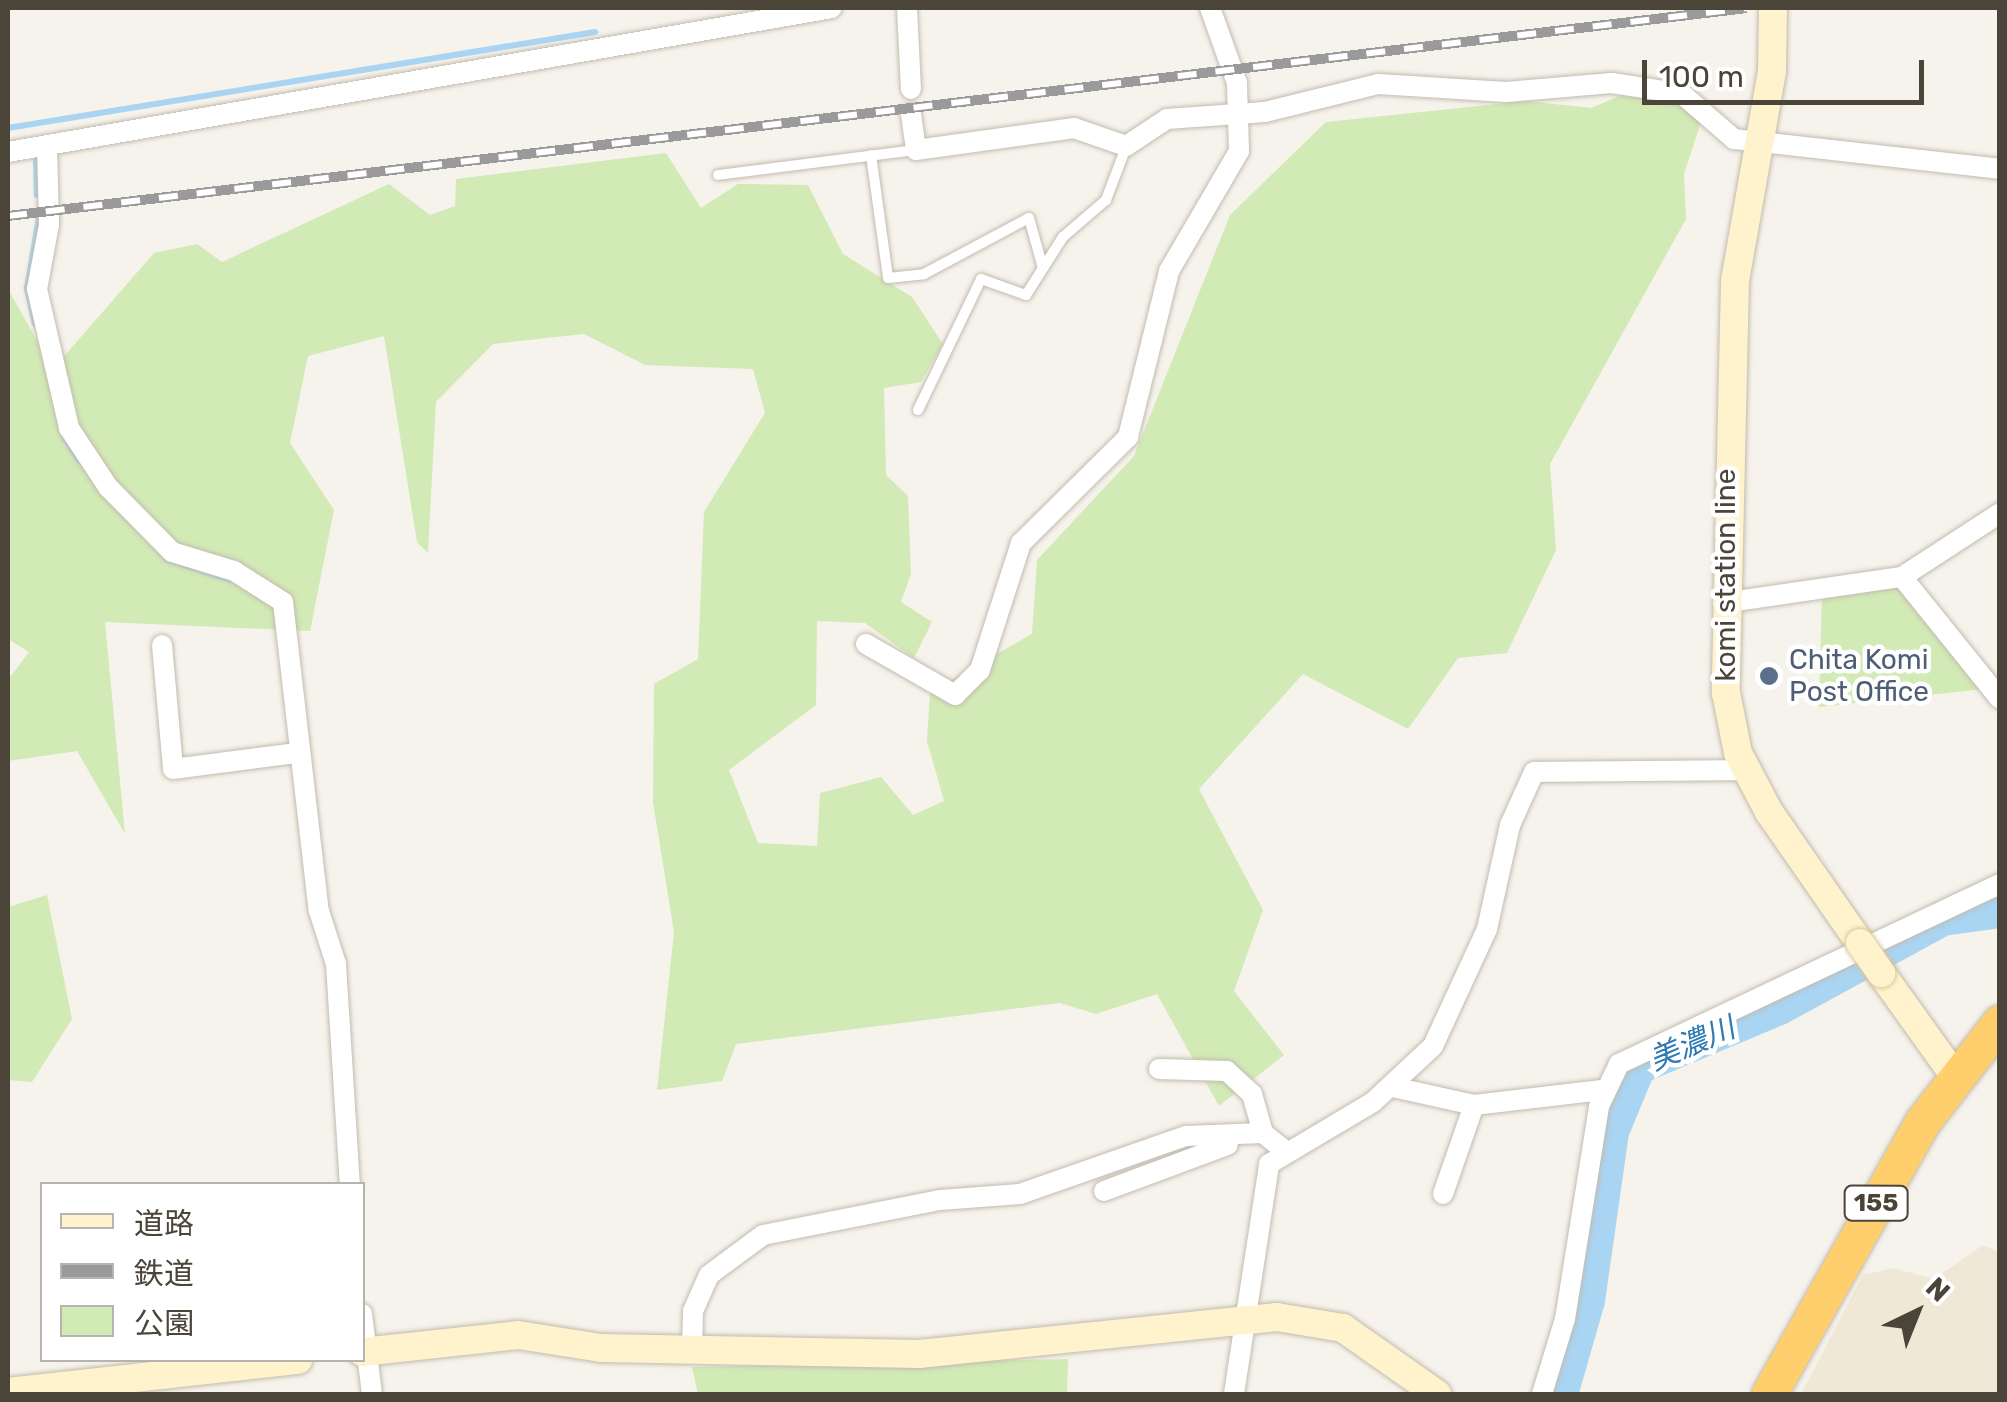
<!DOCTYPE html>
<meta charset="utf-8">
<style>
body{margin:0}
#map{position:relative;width:2007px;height:1402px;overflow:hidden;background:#f6f3ec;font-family:Rubik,"Noto Sans JP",sans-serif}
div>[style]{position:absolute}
.education>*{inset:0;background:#efe8d6}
.green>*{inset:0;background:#d2eab5}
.stream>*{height:6px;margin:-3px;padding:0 3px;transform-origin:3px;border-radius:3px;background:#a9d4f2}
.river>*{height:35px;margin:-17.5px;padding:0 17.5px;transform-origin:17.5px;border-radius:17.5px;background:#a9d4f2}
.roads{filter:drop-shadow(0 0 2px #c2bbae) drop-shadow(0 0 2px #c2bbae)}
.lane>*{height:10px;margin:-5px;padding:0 5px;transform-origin:5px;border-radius:5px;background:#fff}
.street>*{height:20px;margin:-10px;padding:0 10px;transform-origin:10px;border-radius:10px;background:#fff}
.secondary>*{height:28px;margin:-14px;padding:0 14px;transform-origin:14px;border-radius:14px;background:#fff3cd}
.highway>*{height:35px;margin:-17.5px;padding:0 17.5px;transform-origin:17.5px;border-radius:17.5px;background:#ffcf6e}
.rail>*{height:10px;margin-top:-5px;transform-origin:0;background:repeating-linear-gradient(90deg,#fff 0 19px,#9a9a9a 0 38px);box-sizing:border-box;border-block:2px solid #9a9a9a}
.bridges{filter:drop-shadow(0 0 2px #d6c79b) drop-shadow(0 0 2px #d6c79b)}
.secondary-bridge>*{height:28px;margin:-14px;padding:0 14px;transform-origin:14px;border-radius:14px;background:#fff3cd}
.dots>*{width:28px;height:28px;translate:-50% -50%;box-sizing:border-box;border:5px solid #fff;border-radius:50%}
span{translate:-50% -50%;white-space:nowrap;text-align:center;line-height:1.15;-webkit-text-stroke:9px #fff;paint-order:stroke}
.shield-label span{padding:2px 8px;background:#fff;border:2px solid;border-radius:8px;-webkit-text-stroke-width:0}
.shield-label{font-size:25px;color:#4b4439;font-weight:700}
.street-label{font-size:28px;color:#4b4439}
.service-label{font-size:28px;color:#4e5e75}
.left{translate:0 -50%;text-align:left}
.water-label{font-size:30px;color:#2e7ab2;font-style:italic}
.frame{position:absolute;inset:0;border:10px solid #4b4439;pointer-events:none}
.legend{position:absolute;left:40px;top:1182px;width:325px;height:180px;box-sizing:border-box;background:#fff;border:2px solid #b7b4b0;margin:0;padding:12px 18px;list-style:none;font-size:30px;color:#4b4439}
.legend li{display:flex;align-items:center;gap:20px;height:50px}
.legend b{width:50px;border:2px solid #b7b4b0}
.north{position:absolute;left:1867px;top:1262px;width:100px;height:100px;-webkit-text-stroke:8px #fff;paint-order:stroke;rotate:43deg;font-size:28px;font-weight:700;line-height:40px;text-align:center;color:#4b4439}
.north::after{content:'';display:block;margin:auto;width:35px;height:45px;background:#4b4439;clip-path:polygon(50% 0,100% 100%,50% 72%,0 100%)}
.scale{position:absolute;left:1642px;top:60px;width:282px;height:45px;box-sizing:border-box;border:5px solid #4b4439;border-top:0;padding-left:12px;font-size:30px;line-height:35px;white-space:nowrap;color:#4b4439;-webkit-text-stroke:8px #fff;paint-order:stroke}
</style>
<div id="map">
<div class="education">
<div style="clip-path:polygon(1983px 1245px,1999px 1252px,1999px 1394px,1801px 1394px,1863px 1275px,1893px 1268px,1934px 1279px)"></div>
</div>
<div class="green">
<div style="clip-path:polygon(1655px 81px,1701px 122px,1684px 174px,1686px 219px,1550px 464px,1556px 550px,1507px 653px,1458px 658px,1408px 729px,1303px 674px,1199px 789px,1263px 910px,1234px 991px,1284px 1055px,1219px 1106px,1157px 994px,1096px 1014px,1060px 1003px,736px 1044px,722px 1081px,657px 1090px,674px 932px,653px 802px,654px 684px,698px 659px,704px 512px,765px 413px,753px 369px,645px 365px,584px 334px,493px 344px,436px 402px,428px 553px,417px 542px,384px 336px,308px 356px,290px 443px,334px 510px,310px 631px,105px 622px,125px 834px,77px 751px,8px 761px,8px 680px,29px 652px,8px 639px,8px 289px,53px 369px,154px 253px,197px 244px,222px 262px,389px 184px,430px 215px,455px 206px,456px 179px,666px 153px,701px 208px,738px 184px,808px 185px,843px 254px,912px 297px,943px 344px,921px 382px,884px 388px,886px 475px,908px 496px,911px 574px,901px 602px,932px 622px,914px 658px,865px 623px,817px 621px,816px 705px,729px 770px,758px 843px,817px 846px,820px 793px,881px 777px,913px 815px,944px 801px,927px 741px,930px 692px,1032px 634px,1037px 560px,1134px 456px,1230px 215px,1326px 122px,1526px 101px,1591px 108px)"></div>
<div style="clip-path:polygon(1902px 577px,1993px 688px,1819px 707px,1822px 590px)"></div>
<div style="clip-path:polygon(47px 895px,72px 1019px,32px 1082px,8px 1080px,8px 907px)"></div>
<div style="clip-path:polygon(1068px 1359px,1067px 1394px,698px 1394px,692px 1367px)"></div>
</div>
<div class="stream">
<div style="left:8px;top:128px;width:595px;rotate:-9.29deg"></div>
<div style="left:36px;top:156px;width:39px;rotate:89deg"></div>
<div style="left:35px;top:324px;width:37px;rotate:-103deg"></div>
<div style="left:27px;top:288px;width:72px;rotate:-80.4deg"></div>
<div style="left:64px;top:437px;width:28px;rotate:58deg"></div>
<div style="left:166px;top:559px;width:67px;rotate:18.2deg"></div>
</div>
<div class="river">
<div style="left:1560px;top:1394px;width:98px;rotate:-74deg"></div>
<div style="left:1587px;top:1300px;width:171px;rotate:-81.9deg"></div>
<div style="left:1611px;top:1131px;width:70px;rotate:-67.4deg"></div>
<div style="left:1638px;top:1066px;width:153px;rotate:-22.7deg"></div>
<div style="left:1779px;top:1007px;width:186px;rotate:-28.6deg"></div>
<div style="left:1942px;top:918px;width:59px;rotate:-7.9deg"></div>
</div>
<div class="roads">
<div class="lane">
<div style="left:871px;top:155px;width:124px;rotate:82.1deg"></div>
<div style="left:888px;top:278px;width:36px;rotate:-6deg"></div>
<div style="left:924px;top:274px;width:119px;rotate:-28.1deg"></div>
<div style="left:1029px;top:218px;width:52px;rotate:74.4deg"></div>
<div style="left:718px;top:175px;width:200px;rotate:-7.2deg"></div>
<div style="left:918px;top:410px;width:145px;rotate:-64.3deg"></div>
<div style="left:981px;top:279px;width:48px;rotate:19.6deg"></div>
<div style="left:1026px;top:295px;width:69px;rotate:-57.5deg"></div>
<div style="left:1063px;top:237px;width:57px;rotate:-40.7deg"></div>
<div style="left:1106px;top:200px;width:57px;rotate:-69.3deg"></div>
</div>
<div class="street">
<div style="left:907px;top:8px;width:81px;rotate:87.2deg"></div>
<div style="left:911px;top:114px;width:36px;rotate:82deg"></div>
<div style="left:916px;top:150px;width:160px;rotate:-7.9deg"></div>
<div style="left:1074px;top:128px;width:55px;rotate:19.1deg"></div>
<div style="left:1126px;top:146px;width:49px;rotate:-33.4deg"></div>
<div style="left:1167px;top:119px;width:98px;rotate:-4.1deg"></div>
<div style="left:1265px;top:112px;width:116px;rotate:-13.9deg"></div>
<div style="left:1378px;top:84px;width:128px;rotate:3.6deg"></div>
<div style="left:1506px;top:92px;width:106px;rotate:-4.9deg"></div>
<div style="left:1612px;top:83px;width:71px;rotate:8.9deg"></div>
<div style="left:1682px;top:94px;width:69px;rotate:40.9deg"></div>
<div style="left:1734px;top:139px;width:268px;rotate:6.4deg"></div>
<div style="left:47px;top:146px;width:79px;rotate:88.5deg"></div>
<div style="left:49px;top:225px;width:65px;rotate:100.6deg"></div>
<div style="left:37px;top:289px;width:143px;rotate:77deg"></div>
<div style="left:69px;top:428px;width:71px;rotate:56.5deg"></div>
<div style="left:108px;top:487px;width:91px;rotate:45.4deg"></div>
<div style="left:172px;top:552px;width:65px;rotate:17deg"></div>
<div style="left:234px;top:571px;width:58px;rotate:32.3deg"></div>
<div style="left:283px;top:602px;width:311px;rotate:83.4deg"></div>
<div style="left:319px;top:911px;width:56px;rotate:72.2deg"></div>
<div style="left:336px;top:964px;width:220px;rotate:86.4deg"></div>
<div style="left:8px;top:152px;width:836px;rotate:-9.91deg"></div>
<div style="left:1902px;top:577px;width:156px;rotate:51.2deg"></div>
<div style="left:1723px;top:603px;width:181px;rotate:-8.3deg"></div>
<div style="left:1902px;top:577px;width:117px;rotate:-33.1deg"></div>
<div style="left:866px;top:644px;width:103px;rotate:29.8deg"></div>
<div style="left:955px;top:695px;width:35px;rotate:-45deg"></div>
<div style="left:980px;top:670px;width:133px;rotate:-72.1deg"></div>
<div style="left:1021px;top:543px;width:151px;rotate:-44.7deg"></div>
<div style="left:1128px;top:437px;width:171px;rotate:-76.1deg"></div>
<div style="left:1169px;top:271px;width:139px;rotate:-59.7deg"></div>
<div style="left:1239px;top:151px;width:68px;rotate:-91.7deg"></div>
<div style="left:1237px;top:83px;width:80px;rotate:-109.8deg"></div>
<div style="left:162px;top:645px;width:124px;rotate:84.9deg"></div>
<div style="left:173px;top:769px;width:125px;rotate:-7.4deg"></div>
<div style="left:1159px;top:1069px;width:68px;rotate:1.7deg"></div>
<div style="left:1227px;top:1071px;width:34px;rotate:43deg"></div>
<div style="left:1252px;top:1094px;width:41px;rotate:74.2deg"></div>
<div style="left:1393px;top:1087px;width:83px;rotate:12.5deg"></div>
<div style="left:1474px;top:1105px;width:129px;rotate:-6.7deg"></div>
<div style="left:1104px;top:1191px;width:132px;rotate:-20.4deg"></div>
<div style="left:1443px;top:1194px;width:94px;rotate:-70.8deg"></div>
<div style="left:362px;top:1314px;width:81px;rotate:82.9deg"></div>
<div style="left:692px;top:1352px;width:41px;rotate:-88.6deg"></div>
<div style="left:693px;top:1311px;width:39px;rotate:-66deg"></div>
<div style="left:709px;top:1275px;width:67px;rotate:-36.5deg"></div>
<div style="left:763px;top:1235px;width:180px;rotate:-11.2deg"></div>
<div style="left:940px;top:1200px;width:80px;rotate:-4.3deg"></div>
<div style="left:1020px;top:1194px;width:176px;rotate:-19.3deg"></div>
<div style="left:1186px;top:1136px;width:77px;rotate:-2.2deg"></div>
<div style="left:1263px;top:1133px;width:26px;rotate:39deg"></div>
<div style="left:1234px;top:1394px;width:233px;rotate:-81.3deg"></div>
<div style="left:1269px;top:1164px;width:121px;rotate:-30.8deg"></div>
<div style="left:1373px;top:1102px;width:82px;rotate:-43deg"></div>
<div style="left:1433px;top:1046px;width:129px;rotate:-65.2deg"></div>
<div style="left:1487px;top:929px;width:107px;rotate:-77.5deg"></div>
<div style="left:1510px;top:825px;width:58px;rotate:-65.6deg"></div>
<div style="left:1534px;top:772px;width:213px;rotate:-0.5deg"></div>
<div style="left:1542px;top:1394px;width:78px;rotate:-73deg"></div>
<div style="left:1565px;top:1319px;width:216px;rotate:-80.9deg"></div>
<div style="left:1599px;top:1106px;width:47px;rotate:-64.5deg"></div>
<div style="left:1619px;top:1064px;width:421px;rotate:-25.3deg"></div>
</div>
<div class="secondary">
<div style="left:1773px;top:8px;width:63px;rotate:90.9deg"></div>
<div style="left:1772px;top:71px;width:213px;rotate:100deg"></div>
<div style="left:1735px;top:281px;width:412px;rotate:91.3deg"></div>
<div style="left:1726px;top:693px;width:61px;rotate:78.7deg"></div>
<div style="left:1738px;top:753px;width:67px;rotate:62.3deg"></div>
<div style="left:1769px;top:812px;width:160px;rotate:55.2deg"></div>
<div style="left:1881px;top:973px;width:125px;rotate:54.4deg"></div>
<div style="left:362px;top:1352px;width:157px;rotate:-6.2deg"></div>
<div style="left:518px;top:1335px;width:84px;rotate:8.9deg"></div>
<div style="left:601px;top:1348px;width:318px;rotate:1.1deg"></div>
<div style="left:919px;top:1354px;width:360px;rotate:-5.9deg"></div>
<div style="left:1277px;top:1317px;width:67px;rotate:9.5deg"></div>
<div style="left:1343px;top:1328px;width:115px;rotate:35.1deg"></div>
<div style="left:8px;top:1392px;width:292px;rotate:-6.3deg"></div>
</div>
<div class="highway">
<div style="left:1769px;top:1394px;width:313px;rotate:-60.6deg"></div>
<div style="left:1923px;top:1121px;width:125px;rotate:-52.1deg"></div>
</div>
</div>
<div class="rail">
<div style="left:8px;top:216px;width:1751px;rotate:-6.82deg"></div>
</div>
<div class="bridges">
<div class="secondary-bridge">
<div style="left:1860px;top:943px;width:37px;rotate:55deg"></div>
</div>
</div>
<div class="dots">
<div style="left:1769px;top:676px;background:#5c6f8a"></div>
</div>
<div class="shield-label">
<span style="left:1876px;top:1203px">155</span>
</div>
<div class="street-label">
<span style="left:1726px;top:575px;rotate:-90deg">komi station line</span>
</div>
<div class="service-label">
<span class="left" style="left:1789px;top:676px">Chita Komi<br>Post Office</span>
</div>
<div class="water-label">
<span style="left:1692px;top:1044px;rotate:-23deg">美濃川</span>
</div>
<div class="frame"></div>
<ul class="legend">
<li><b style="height:12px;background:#fff3cd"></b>道路</li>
<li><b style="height:12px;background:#9a9a9a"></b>鉄道</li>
<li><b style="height:28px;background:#d2eab5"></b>公園</li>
</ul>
<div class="north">N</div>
<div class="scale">100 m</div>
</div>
